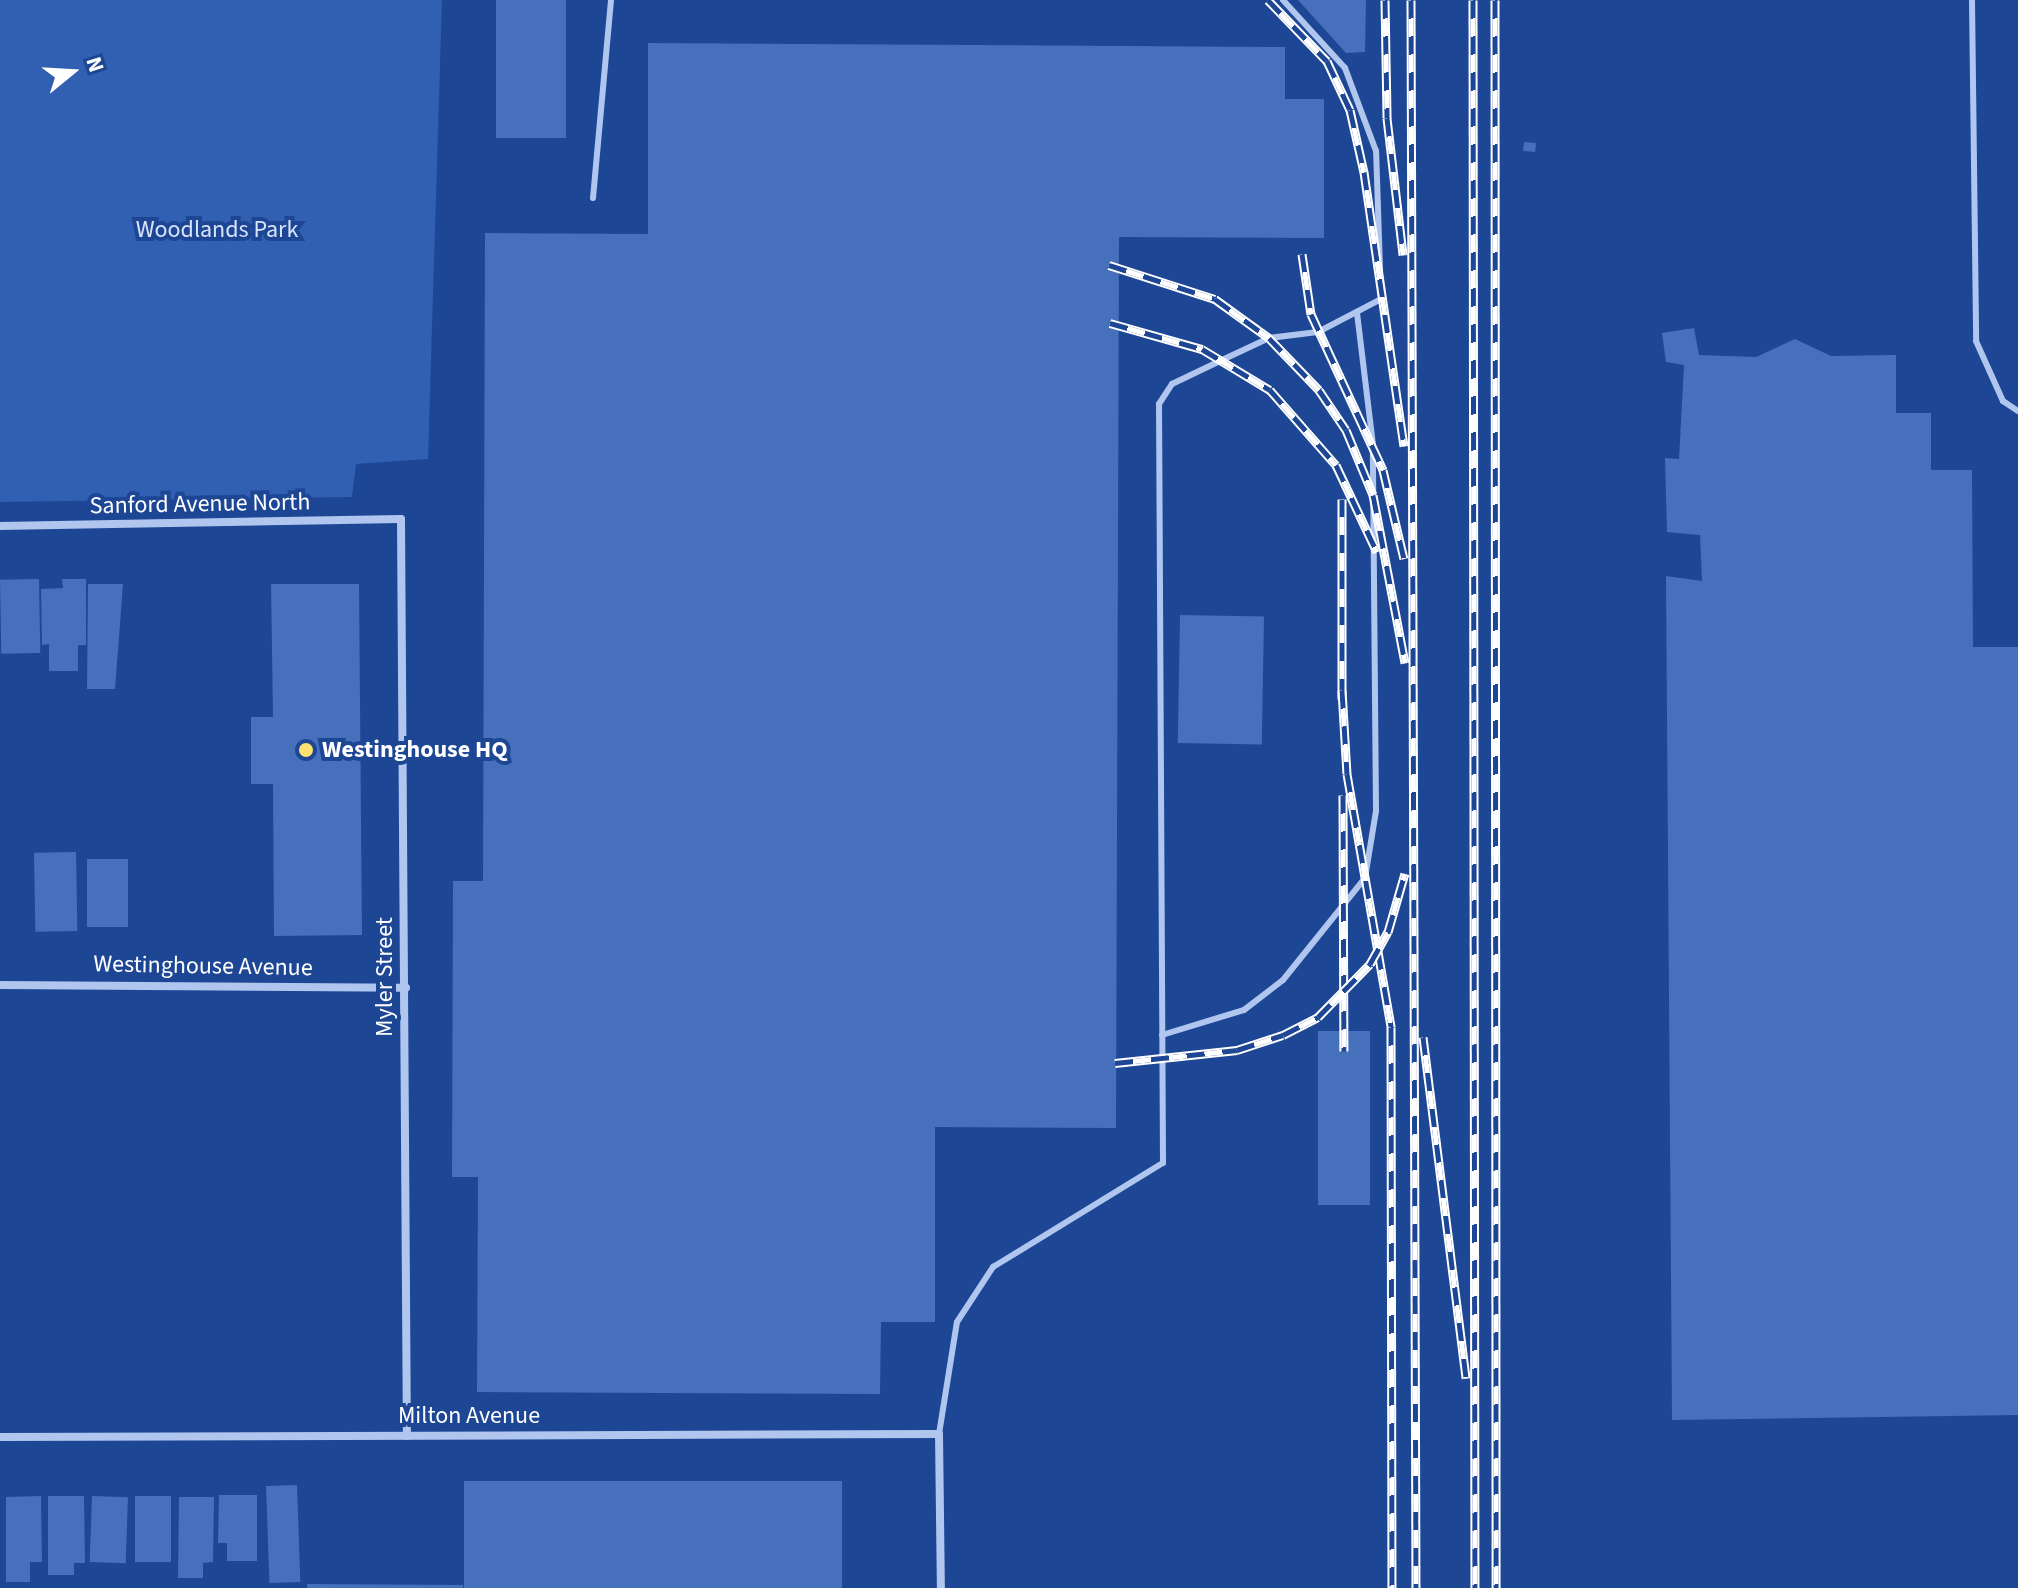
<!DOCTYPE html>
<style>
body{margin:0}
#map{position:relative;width:2018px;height:1588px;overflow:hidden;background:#1d4694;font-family:"Source Sans 3",sans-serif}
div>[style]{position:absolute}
.green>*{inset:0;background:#315fb2}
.building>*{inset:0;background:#4670bb;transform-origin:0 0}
.service>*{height:6px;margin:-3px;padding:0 3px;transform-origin:3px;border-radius:3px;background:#b0c6ef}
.minor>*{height:8px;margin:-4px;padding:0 4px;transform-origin:4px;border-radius:4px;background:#b0c6ef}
.rail>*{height:9px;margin-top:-4.5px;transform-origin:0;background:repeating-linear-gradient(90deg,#1d4694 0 18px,#fff 0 36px);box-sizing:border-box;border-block:2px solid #fff}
.dots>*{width:22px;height:22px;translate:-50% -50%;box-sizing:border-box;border:4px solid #1d4694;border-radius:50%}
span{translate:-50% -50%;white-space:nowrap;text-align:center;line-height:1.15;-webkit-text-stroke:8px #1d4694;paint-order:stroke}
.park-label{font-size:24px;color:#d6e3fa}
.street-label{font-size:24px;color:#fff}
.poi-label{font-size:24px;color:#fff;font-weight:700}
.left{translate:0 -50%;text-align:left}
.north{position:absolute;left:32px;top:32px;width:80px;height:80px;-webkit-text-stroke:6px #1d4694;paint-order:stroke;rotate:72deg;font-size:22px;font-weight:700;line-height:32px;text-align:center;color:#fff}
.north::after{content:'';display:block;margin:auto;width:28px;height:36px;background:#fff;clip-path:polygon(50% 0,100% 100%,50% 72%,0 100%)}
</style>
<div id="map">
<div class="green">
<div style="clip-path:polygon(0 0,442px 0,428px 459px,356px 464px,352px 497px,0 502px)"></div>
</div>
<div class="building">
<div style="left:496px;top:0;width:70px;height:138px"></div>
<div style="clip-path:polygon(1298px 0,1366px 0,1365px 52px,1346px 53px)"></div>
<div style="clip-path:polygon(648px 43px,1285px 47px,1285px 99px,1324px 99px,1324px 238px,1119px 237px,1116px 1128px,935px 1127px,935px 1322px,881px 1322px,880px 1394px,477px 1392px,478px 1177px,452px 1177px,453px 881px,483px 881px,485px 233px,648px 234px)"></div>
<div style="left:1524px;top:142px;width:12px;height:9px;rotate:5deg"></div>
<div style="clip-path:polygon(1694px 328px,1699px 355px,1756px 357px,1795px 339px,1831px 356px,1896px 355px,1896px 413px,1931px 413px,1931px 470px,1972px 470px,1973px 647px,2018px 647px,2018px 1415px,1672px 1420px,1666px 576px,1702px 581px,1700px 535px,1667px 532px,1665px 458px,1679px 459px,1684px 365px,1666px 362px,1662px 333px)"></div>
<div style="left:39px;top:579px;width:74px;height:39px;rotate:89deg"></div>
<div style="clip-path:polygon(62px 579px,86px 579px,86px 645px,78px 645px,78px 671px,49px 671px,49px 644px,42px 645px,41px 589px,63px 588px)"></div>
<div style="clip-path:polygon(88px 584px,123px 584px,115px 689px,87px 689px)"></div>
<div style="clip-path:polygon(271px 584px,359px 584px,362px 935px,274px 936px,273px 784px,251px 784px,251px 717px,273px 717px)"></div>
<div style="left:1180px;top:615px;width:84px;height:128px;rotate:1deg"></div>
<div style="left:76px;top:852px;width:79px;height:42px;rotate:89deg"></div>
<div style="left:87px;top:859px;width:41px;height:68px"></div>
<div style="left:1318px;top:1031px;width:52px;height:174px"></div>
<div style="left:842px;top:1481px;width:107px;height:378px;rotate:90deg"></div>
<div style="left:297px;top:1485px;width:97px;height:31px;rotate:88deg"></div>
<div style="clip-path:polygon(219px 1495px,257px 1495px,257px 1561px,227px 1561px,227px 1543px,218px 1543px)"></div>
<div style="clip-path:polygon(41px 1496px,42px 1562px,30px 1562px,30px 1582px,6px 1582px,6px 1497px)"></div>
<div style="clip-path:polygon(48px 1496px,84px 1496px,85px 1563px,74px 1563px,74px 1575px,48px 1575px)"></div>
<div style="left:92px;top:1496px;width:36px;height:66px;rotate:2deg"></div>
<div style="left:135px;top:1496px;width:36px;height:66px"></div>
<div style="clip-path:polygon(179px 1497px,214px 1497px,213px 1562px,203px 1563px,203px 1578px,178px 1578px)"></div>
<div style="clip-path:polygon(307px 1584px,463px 1585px,463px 1588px,307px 1588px)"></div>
</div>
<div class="service">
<div style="left:1972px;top:0;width:341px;rotate:89.3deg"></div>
<div style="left:1976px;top:341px;width:66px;rotate:65.8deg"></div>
<div style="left:2003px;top:401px;width:18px;rotate:34deg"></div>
<div style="left:593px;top:198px;width:199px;rotate:-84.8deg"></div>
<div style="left:1162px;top:1035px;width:86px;rotate:-17deg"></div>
<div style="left:1244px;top:1010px;width:49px;rotate:-37.6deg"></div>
<div style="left:1283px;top:980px;width:131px;rotate:-51.2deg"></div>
<div style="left:1365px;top:878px;width:68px;rotate:-80.7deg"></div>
<div style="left:1376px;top:811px;width:366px;rotate:-90.5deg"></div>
<div style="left:1373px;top:445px;width:134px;rotate:-96.9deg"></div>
<div style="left:939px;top:1434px;width:113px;rotate:-80.9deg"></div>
<div style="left:957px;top:1322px;width:66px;rotate:-56.8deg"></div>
<div style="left:993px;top:1267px;width:199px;rotate:-31.5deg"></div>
<div style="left:1163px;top:1163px;width:759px;rotate:-90.3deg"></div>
<div style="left:1159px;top:404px;width:24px;rotate:-57deg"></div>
<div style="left:1172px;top:384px;width:55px;rotate:-25.6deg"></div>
<div style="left:1222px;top:360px;width:52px;rotate:-25.1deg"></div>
<div style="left:1269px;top:338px;width:49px;rotate:-7deg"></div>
<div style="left:1318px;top:332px;width:71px;rotate:-27.6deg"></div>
<div style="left:1381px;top:299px;width:148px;rotate:-91.9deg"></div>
<div style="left:1376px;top:151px;width:89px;rotate:-110.5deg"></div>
<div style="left:1345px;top:68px;width:92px;rotate:-132.4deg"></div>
</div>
<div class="minor">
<div style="left:0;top:526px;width:401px;rotate:-1deg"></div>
<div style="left:401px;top:519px;width:917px;rotate:89.63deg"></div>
<div style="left:0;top:985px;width:406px;rotate:0.4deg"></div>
<div style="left:0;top:1437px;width:939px;rotate:-0.18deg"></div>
<div style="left:939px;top:1434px;width:154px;rotate:89.3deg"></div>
</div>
<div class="rail">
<div style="left:1268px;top:0;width:85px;rotate:46deg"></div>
<div style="left:1327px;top:61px;width:54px;rotate:64.9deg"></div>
<div style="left:1350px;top:110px;width:64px;rotate:77.3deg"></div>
<div style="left:1364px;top:172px;width:277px;rotate:81.7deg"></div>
<div style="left:1385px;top:0;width:118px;rotate:89deg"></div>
<div style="left:1387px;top:118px;width:138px;rotate:83.3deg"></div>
<div style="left:1411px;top:0;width:1588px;rotate:89.82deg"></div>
<div style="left:1473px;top:0;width:1588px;rotate:89.93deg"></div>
<div style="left:1495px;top:0;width:1588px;rotate:89.96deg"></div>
<div style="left:1302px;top:254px;width:61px;rotate:81.5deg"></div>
<div style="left:1311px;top:314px;width:172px;rotate:65.2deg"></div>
<div style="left:1383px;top:470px;width:91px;rotate:76.7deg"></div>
<div style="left:1109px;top:265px;width:111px;rotate:17.8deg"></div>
<div style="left:1215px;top:299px;width:67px;rotate:35.8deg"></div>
<div style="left:1269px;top:338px;width:72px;rotate:46.1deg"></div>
<div style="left:1319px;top:390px;width:48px;rotate:56deg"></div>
<div style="left:1346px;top:430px;width:70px;rotate:67.4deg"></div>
<div style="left:1373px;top:495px;width:171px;rotate:79.2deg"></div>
<div style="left:1110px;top:323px;width:96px;rotate:15.8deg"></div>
<div style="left:1202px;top:349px;width:79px;rotate:31.1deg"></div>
<div style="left:1270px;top:390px;width:100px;rotate:48.7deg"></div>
<div style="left:1336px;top:465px;width:96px;rotate:64.8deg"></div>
<div style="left:1342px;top:499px;width:200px;rotate:90deg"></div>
<div style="left:1342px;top:690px;width:84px;rotate:86.6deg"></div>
<div style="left:1347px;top:774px;width:257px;rotate:80.1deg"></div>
<div style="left:1391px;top:1027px;width:561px;rotate:89.9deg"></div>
<div style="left:1343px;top:795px;width:256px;rotate:89.8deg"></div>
<div style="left:1423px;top:1037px;width:344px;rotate:82.8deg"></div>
<div style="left:1115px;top:1063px;width:123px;rotate:-6.1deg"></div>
<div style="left:1237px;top:1050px;width:48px;rotate:-18.1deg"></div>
<div style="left:1283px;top:1035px;width:39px;rotate:-27deg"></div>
<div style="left:1318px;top:1017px;width:74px;rotate:-45.5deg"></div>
<div style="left:1370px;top:964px;width:37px;rotate:-61deg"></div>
<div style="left:1388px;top:932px;width:61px;rotate:-73.9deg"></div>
</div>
<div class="dots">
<div style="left:306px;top:750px;background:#fee26f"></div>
</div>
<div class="park-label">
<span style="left:217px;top:230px">Woodlands Park</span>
</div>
<div class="street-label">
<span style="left:200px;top:504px;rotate:-1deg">Sanford Avenue North</span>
<span style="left:203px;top:966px;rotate:1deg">Westinghouse Avenue</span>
<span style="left:385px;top:977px;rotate:-90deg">Myler Street</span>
<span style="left:469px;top:1416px">Milton Avenue</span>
</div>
<div class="poi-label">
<span class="left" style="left:322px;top:750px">Westinghouse HQ</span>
</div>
<div class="north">N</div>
</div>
